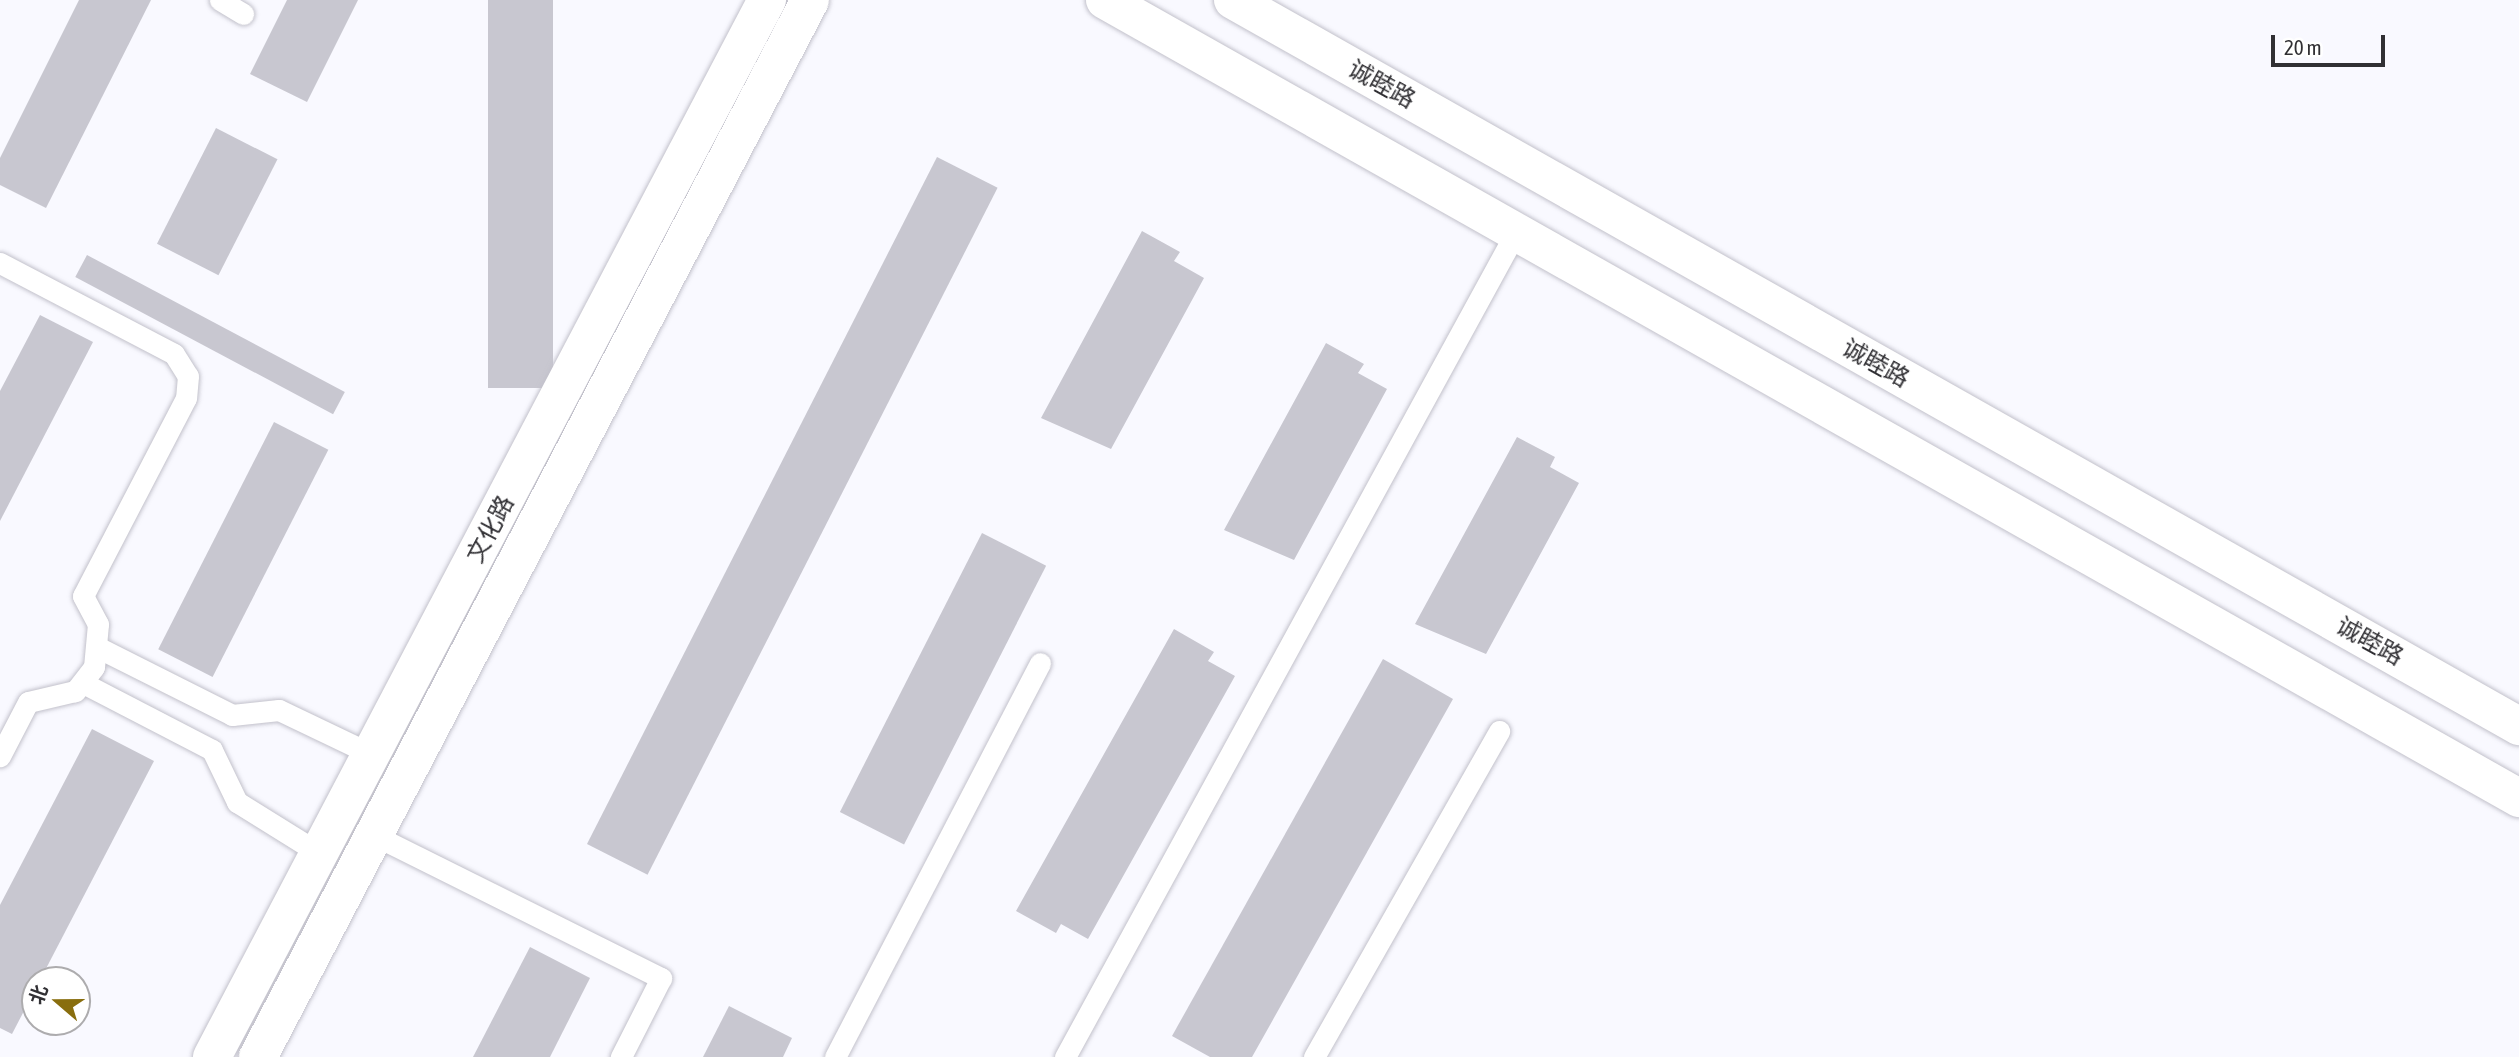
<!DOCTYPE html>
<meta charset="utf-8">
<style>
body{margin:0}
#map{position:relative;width:2519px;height:1057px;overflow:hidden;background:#f9f9ff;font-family:"Asap Condensed","Noto Sans SC",sans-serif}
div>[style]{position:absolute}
.building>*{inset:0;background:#c8c7d0;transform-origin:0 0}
.roads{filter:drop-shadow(0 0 2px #c2c1cb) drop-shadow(0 0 2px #c2c1cb)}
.lane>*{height:21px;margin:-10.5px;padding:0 10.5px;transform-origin:10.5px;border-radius:10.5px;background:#fff}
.secondary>*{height:38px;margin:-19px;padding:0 19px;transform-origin:19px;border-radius:19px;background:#fff}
span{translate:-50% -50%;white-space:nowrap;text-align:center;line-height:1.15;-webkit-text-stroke:5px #fff;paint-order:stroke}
.street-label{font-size:24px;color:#313034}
.north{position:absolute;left:21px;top:966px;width:70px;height:70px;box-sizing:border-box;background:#fff;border:2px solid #adacae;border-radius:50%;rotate:290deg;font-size:19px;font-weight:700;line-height:28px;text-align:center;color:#313034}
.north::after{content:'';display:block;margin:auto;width:24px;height:32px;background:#896e0e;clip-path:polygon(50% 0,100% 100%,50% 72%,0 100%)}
.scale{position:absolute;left:2271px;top:35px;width:114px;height:32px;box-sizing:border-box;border:4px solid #313034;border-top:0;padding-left:9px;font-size:21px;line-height:24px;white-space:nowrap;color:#313034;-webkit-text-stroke:5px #fff;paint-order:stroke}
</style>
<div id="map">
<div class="building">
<div style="clip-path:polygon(79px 0,151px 0,46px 208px,0 185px,0 158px)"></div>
<div style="clip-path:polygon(287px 0,358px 0,307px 102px,250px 74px)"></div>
<div style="left:488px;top:0;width:65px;height:388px"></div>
<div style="left:216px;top:128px;width:69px;height:130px;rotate:27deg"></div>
<div style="left:937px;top:157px;width:68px;height:771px;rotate:27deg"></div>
<div style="clip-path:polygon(1142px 231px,1180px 252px,1174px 261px,1204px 278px,1111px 449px,1041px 418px)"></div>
<div style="left:87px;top:255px;width:292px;height:25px;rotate:28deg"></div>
<div style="clip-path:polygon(40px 315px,93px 342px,0 521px,0 391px)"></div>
<div style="clip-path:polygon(1326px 343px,1364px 364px,1358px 373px,1387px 389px,1294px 560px,1224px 530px)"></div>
<div style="left:274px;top:422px;width:61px;height:255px;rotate:27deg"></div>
<div style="clip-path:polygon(1517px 437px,1555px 457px,1550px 467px,1579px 483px,1486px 654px,1415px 624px)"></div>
<div style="left:982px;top:533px;width:72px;height:313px;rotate:27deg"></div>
<div style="clip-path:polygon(1174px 629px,1214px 652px,1208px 661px,1235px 676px,1088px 939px,1061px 924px,1056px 933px,1016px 911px)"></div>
<div style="clip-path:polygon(1383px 659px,1453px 699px,1252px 1057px,1210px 1057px,1172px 1036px)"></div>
<div style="clip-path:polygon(92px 729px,154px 761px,12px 1034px,0 1028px,0 905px)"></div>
<div style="clip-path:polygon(530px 947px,590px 978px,550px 1057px,473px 1057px)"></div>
<div style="clip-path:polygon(729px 1006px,792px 1038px,783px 1057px,703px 1057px)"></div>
</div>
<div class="roads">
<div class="lane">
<div style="left:220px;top:0;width:27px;rotate:31deg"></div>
<div style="left:0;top:263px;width:196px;rotate:27.6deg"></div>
<div style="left:174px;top:354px;width:26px;rotate:58deg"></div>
<div style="left:188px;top:376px;width:22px;rotate:95deg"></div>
<div style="left:186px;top:398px;width:223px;rotate:117.5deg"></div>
<div style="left:83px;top:596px;width:32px;rotate:62deg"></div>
<div style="left:98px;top:624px;width:43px;rotate:95.3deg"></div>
<div style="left:94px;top:667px;width:31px;rotate:128deg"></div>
<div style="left:75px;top:691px;width:48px;rotate:166.8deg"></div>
<div style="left:28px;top:702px;width:61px;rotate:117.4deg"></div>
<div style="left:99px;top:648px;width:149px;rotate:26.7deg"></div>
<div style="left:232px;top:715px;width:47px;rotate:-6.1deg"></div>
<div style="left:279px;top:710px;width:102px;rotate:25.6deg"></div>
<div style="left:83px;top:683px;width:145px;rotate:27.4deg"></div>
<div style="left:212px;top:750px;width:58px;rotate:64.3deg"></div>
<div style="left:237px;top:802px;width:97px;rotate:31.9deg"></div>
<div style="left:374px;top:835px;width:321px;rotate:26.5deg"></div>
<div style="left:661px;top:978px;width:89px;rotate:116.9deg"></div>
<div style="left:835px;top:1057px;width:444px;rotate:-62.5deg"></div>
<div style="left:1065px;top:1057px;width:940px;rotate:-61.34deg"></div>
<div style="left:1314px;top:1057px;width:375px;rotate:-60.4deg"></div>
</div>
<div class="secondary">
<div style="left:1105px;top:0;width:1624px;rotate:29.44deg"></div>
<div style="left:1233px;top:0;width:1477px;rotate:29.45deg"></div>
<div style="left:212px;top:1057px;width:1194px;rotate:-62.3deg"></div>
<div style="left:258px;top:1057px;width:1192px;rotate:-62.42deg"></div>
</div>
</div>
<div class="street-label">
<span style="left:1382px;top:84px;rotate:29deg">诚睦路</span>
<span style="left:1876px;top:363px;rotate:29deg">诚睦路</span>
<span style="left:490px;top:529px;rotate:-62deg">文化路</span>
<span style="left:2370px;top:641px;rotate:29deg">诚睦路</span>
</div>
<div class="north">北</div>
<div class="scale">20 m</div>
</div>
